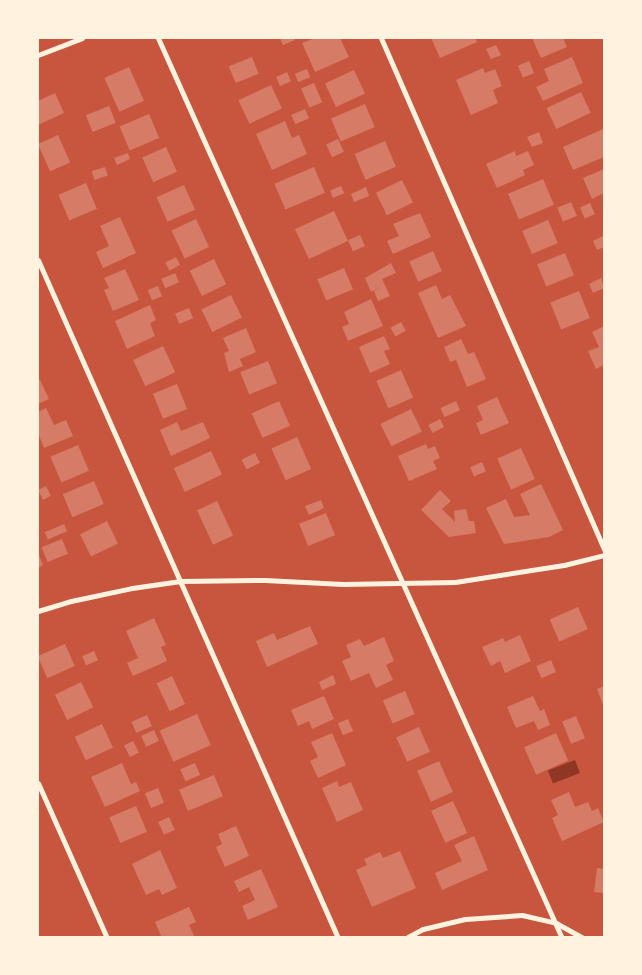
<!DOCTYPE html>
<style>
body{margin:0}
#map{position:relative;width:642px;height:975px;overflow:hidden;background:#c8553d;font-family:"Varela Round",sans-serif}
div>[style]{position:absolute}
.water>*{inset:0;background:#8f3625;transform-origin:0 0}
.building>*{inset:0;background:#d67c66;transform-origin:0 0}
.minor>*{height:5px;margin:-2.5px;padding:0 2.5px;transform-origin:2.5px;border-radius:2.5px;background:#fff3e0}
span{translate:-50% -50%;white-space:nowrap;text-align:center;line-height:1.15;-webkit-text-stroke:4px #fff3e0;paint-order:stroke}
.frame{position:absolute;inset:0;border:39px solid #fff3e0;pointer-events:none}
</style>
<div id="map">
<div class="water">
<div style="left:575px;top:760px;width:14px;height:29px;rotate:69deg"></div>
</div>
<div class="building">
<div style="clip-path:polygon(280px 38px,294px 38px,295px 40px,283px 45px)"></div>
<div style="clip-path:polygon(315px 38px,340px 38px,349px 57px,315px 72px,302px 43px)"></div>
<div style="clip-path:polygon(431px 38px,475px 38px,477px 42px,440px 58px)"></div>
<div style="clip-path:polygon(532px 38px,563px 38px,567px 47px,541px 58px)"></div>
<div style="clip-path:polygon(496px 45px,501px 55px,491px 59px,486px 49px)"></div>
<div style="left:252px;top:57px;width:18px;height:25px;rotate:68deg"></div>
<div style="clip-path:polygon(572px 57px,583px 83px,543px 101px,536px 87px,549px 81px,544px 69px)"></div>
<div style="left:529px;top:61px;width:13px;height:12px;rotate:67deg"></div>
<div style="left:129px;top:67px;width:37px;height:27px;rotate:66deg"></div>
<div style="clip-path:polygon(483px 68px,485px 73px,495px 69px,502px 86px,493px 90px,498px 103px,471px 115px,456px 80px)"></div>
<div style="left:307px;top:69px;width:9px;height:13px;rotate:69deg"></div>
<div style="left:354px;top:70px;width:26px;height:32px;rotate:65deg"></div>
<div style="left:287px;top:72px;width:10px;height:12px;rotate:66deg"></div>
<div style="left:314px;top:83px;width:21px;height:14px;rotate:67deg"></div>
<div style="left:271px;top:85px;width:26px;height:36px;rotate:65deg"></div>
<div style="left:581px;top:92px;width:23px;height:38px;rotate:65deg"></div>
<div style="clip-path:polygon(55px 93px,64px 113px,38px 125px,38px 101px)"></div>
<div style="left:365px;top:104px;width:25px;height:37px;rotate:67deg"></div>
<div style="left:109px;top:106px;width:18px;height:25px;rotate:68deg"></div>
<div style="left:305px;top:109px;width:10px;height:15px;rotate:66deg"></div>
<div style="left:149px;top:114px;width:26px;height:32px;rotate:67deg"></div>
<div style="clip-path:polygon(285px 121px,292px 138px,299px 135px,307px 154px,272px 170px,256px 134px)"></div>
<div style="clip-path:polygon(603px 129px,604px 157px,573px 170px,563px 147px)"></div>
<div style="clip-path:polygon(539px 132px,543px 143px,532px 147px,527px 137px)"></div>
<div style="left:58px;top:135px;width:30px;height:22px;rotate:66deg"></div>
<div style="left:338px;top:139px;width:14px;height:13px;rotate:65deg"></div>
<div style="left:385px;top:141px;width:28px;height:33px;rotate:67deg"></div>
<div style="left:166px;top:147px;width:27px;height:26px;rotate:66deg"></div>
<div style="clip-path:polygon(515px 151px,516px 156px,528px 151px,534px 165px,523px 170px,525px 175px,497px 188px,486px 164px)"></div>
<div style="clip-path:polygon(128px 153px,130px 159px,117px 165px,114px 158px)"></div>
<div style="left:105px;top:167px;width:9px;height:14px;rotate:72deg"></div>
<div style="left:314px;top:167px;width:28px;height:43px;rotate:67deg"></div>
<div style="clip-path:polygon(604px 169px,604px 193px,592px 199px,583px 178px)"></div>
<div style="left:543px;top:179px;width:28px;height:38px;rotate:67deg"></div>
<div style="left:402px;top:180px;width:25px;height:29px;rotate:64deg"></div>
<div style="left:86px;top:183px;width:28px;height:30px;rotate:67deg"></div>
<div style="left:184px;top:185px;width:27px;height:30px;rotate:66deg"></div>
<div style="left:341px;top:186px;width:8px;height:12px;rotate:67deg"></div>
<div style="clip-path:polygon(366px 187px,369px 196px,354px 202px,351px 194px)"></div>
<div style="left:571px;top:202px;width:15px;height:15px;rotate:67deg"></div>
<div style="left:590px;top:203px;width:12px;height:11px;rotate:66deg"></div>
<div style="left:334px;top:211px;width:33px;height:43px;rotate:65deg"></div>
<div style="clip-path:polygon(420px 213px,431px 237px,393px 254px,387px 241px,399px 236px,393px 224px)"></div>
<div style="clip-path:polygon(120px 217px,136px 253px,103px 268px,96px 252px,109px 246px,100px 226px)"></div>
<div style="left:196px;top:219px;width:31px;height:27px;rotate:65deg"></div>
<div style="left:548px;top:220px;width:25px;height:28px;rotate:67deg"></div>
<div style="left:360px;top:235px;width:12px;height:13px;rotate:66deg"></div>
<div style="clip-path:polygon(603px 236px,604px 247px,597px 250px,593px 241px)"></div>
<div style="left:433px;top:251px;width:22px;height:26px;rotate:66deg"></div>
<div style="left:565px;top:253px;width:24px;height:30px;rotate:68deg"></div>
<div style="left:176px;top:257px;width:9px;height:12px;rotate:63deg"></div>
<div style="left:214px;top:259px;width:28px;height:27px;rotate:64deg"></div>
<div style="clip-path:polygon(391px 263px,396px 273px,382px 279px,390px 296px,378px 301px,374px 291px,383px 286px,371px 292px,365px 278px)"></div>
<div style="left:344px;top:268px;width:23px;height:29px;rotate:67deg"></div>
<div style="clip-path:polygon(125px 269px,139px 300px,113px 311px,104px 290px,109px 288px,104px 278px)"></div>
<div style="left:175px;top:273px;width:10px;height:15px;rotate:66deg"></div>
<div style="clip-path:polygon(601px 278px,604px 288px,593px 293px,589px 284px)"></div>
<div style="clip-path:polygon(436px 285px,442px 299px,450px 295px,466px 326px,438px 338px,418px 293px)"></div>
<div style="left:158px;top:286px;width:11px;height:11px;rotate:68deg"></div>
<div style="left:579px;top:291px;width:29px;height:31px;rotate:68deg"></div>
<div style="left:231px;top:295px;width:25px;height:33px;rotate:64deg"></div>
<div style="clip-path:polygon(371px 299px,383px 326px,348px 341px,342px 327px,349px 324px,344px 312px)"></div>
<div style="clip-path:polygon(150px 305px,156px 320px,150px 323px,155px 336px,127px 349px,115px 321px)"></div>
<div style="left:189px;top:308px;width:11px;height:15px;rotate:68deg"></div>
<div style="left:401px;top:322px;width:10px;height:12px;rotate:61deg"></div>
<div style="clip-path:polygon(604px 326px,604px 365px,596px 369px,588px 351px,599px 347px,592px 332px)"></div>
<div style="clip-path:polygon(246px 328px,256px 352px,240px 359px,243px 366px,229px 372px,224px 353px,229px 351px,223px 338px)"></div>
<div style="clip-path:polygon(384px 336px,390px 349px,384px 351px,390px 364px,370px 373px,359px 347px)"></div>
<div style="clip-path:polygon(461px 339px,468px 354px,474px 352px,486px 379px,467px 387px,456px 360px,450px 362px,444px 347px)"></div>
<div style="left:163px;top:346px;width:29px;height:33px;rotate:65deg"></div>
<div style="left:268px;top:361px;width:24px;height:30px;rotate:68deg"></div>
<div style="left:401px;top:370px;width:30px;height:27px;rotate:66deg"></div>
<div style="clip-path:polygon(40px 380px,49px 399px,38px 404px,38px 381px)"></div>
<div style="left:177px;top:384px;width:27px;height:26px;rotate:68deg"></div>
<div style="clip-path:polygon(497px 397px,509px 423px,481px 435px,476px 423px,483px 420px,477px 406px)"></div>
<div style="left:279px;top:401px;width:27px;height:30px;rotate:66deg"></div>
<div style="left:456px;top:401px;width:10px;height:17px;rotate:66deg"></div>
<div style="clip-path:polygon(46px 408px,54px 425px,66px 420px,73px 436px,44px 448px,38px 433px,38px 412px)"></div>
<div style="left:411px;top:409px;width:25px;height:34px;rotate:64deg"></div>
<div style="left:440px;top:419px;width:9px;height:13px;rotate:63deg"></div>
<div style="clip-path:polygon(177px 422px,181px 431px,203px 422px,210px 438px,171px 456px,160px 430px)"></div>
<div style="left:297px;top:437px;width:35px;height:28px;rotate:66deg"></div>
<div style="clip-path:polygon(426px 444px,428px 449px,435px 446px,440px 458px,433px 461px,437px 469px,409px 481px,398px 456px)"></div>
<div style="left:78px;top:445px;width:28px;height:30px;rotate:67deg"></div>
<div style="left:521px;top:448px;width:34px;height:26px;rotate:66deg"></div>
<div style="left:211px;top:451px;width:26px;height:41px;rotate:65deg"></div>
<div style="left:255px;top:453px;width:11px;height:15px;rotate:63deg"></div>
<div style="left:482px;top:462px;width:10px;height:13px;rotate:66deg"></div>
<div style="left:94px;top:481px;width:25px;height:34px;rotate:67deg"></div>
<div style="clip-path:polygon(541px 484px,563px 530px,549px 537px,504px 544px,486px 508px,506px 499px,514px 517px,530px 515px,520px 494px)"></div>
<div style="left:46px;top:486px;width:11px;height:9px;rotate:63deg"></div>
<div style="clip-path:polygon(440px 490px,451px 501px,442px 509px,455px 522px,454px 511px,466px 509px,469px 521px,474px 521px,476px 533px,449px 537px,421px 510px)"></div>
<div style="clip-path:polygon(321px 500px,324px 508px,309px 515px,305px 506px)"></div>
<div style="left:217px;top:501px;width:38px;height:22px;rotate:65deg"></div>
<div style="left:326px;top:513px;width:24px;height:29px;rotate:68deg"></div>
<div style="left:107px;top:521px;width:25px;height:30px;rotate:64deg"></div>
<div style="left:64px;top:524px;width:8px;height:21px;rotate:67deg"></div>
<div style="left:62px;top:539px;width:16px;height:22px;rotate:68deg"></div>
<div style="clip-path:polygon(38px 553px,43px 565px,38px 568px)"></div>
<div style="left:578px;top:607px;width:24px;height:31px;rotate:66deg"></div>
<div style="clip-path:polygon(154px 618px,166px 645px,161px 647px,167px 661px,133px 676px,127px 663px,138px 658px,126px 631px)"></div>
<div style="clip-path:polygon(310px 626px,318px 644px,267px 667px,256px 641px,274px 633px,277px 640px)"></div>
<div style="clip-path:polygon(520px 635px,531px 661px,505px 673px,500px 661px,491px 666px,482px 647px,503px 638px,505px 642px)"></div>
<div style="clip-path:polygon(384px 637px,394px 661px,386px 665px,393px 680px,376px 688px,369px 673px,351px 681px,342px 661px,351px 657px,346px 645px,360px 639px,364px 646px)"></div>
<div style="left:65px;top:644px;width:24px;height:30px;rotate:66deg"></div>
<div style="left:94px;top:651px;width:10px;height:13px;rotate:66deg"></div>
<div style="left:551px;top:660px;width:13px;height:16px;rotate:67deg"></div>
<div style="clip-path:polygon(333px 675px,336px 684px,322px 690px,319px 682px)"></div>
<div style="left:172px;top:676px;width:31px;height:17px;rotate:65deg"></div>
<div style="left:81px;top:682px;width:28px;height:29px;rotate:64deg"></div>
<div style="clip-path:polygon(604px 686px,604px 707px,597px 689px)"></div>
<div style="left:405px;top:691px;width:25px;height:24px;rotate:67deg"></div>
<div style="clip-path:polygon(324px 696px,334px 719px,312px 729px,309px 721px,298px 726px,291px 710px)"></div>
<div style="clip-path:polygon(533px 696px,540px 711px,544px 709px,550px 725px,538px 730px,534px 721px,516px 728px,507px 707px)"></div>
<div style="left:197px;top:714px;width:34px;height:41px;rotate:66deg"></div>
<div style="left:147px;top:715px;width:12px;height:17px;rotate:66deg"></div>
<div style="left:576px;top:716px;width:24px;height:15px;rotate:68deg"></div>
<div style="left:348px;top:719px;width:13px;height:11px;rotate:67deg"></div>
<div style="left:102px;top:724px;width:26px;height:30px;rotate:65deg"></div>
<div style="left:419px;top:727px;width:27px;height:25px;rotate:66deg"></div>
<div style="left:154px;top:730px;width:12px;height:14px;rotate:66deg"></div>
<div style="clip-path:polygon(332px 733px,346px 765px,318px 778px,310px 761px,318px 757px,311px 742px)"></div>
<div style="left:556px;top:733px;width:30px;height:35px;rotate:66deg"></div>
<div style="left:133px;top:741px;width:13px;height:10px;rotate:63deg"></div>
<div style="left:439px;top:761px;width:34px;height:24px;rotate:66deg"></div>
<div style="clip-path:polygon(122px 763px,131px 784px,136px 782px,140px 791px,105px 807px,91px 777px)"></div>
<div style="left:195px;top:763px;width:13px;height:16px;rotate:67deg"></div>
<div style="left:214px;top:775px;width:23px;height:38px;rotate:67deg"></div>
<div style="clip-path:polygon(337px 781px,339px 787px,351px 782px,363px 810px,337px 822px,322px 788px)"></div>
<div style="left:158px;top:788px;width:16px;height:14px;rotate:68deg"></div>
<div style="clip-path:polygon(569px 792px,575px 807px,588px 802px,592px 811px,598px 808px,604px 822px,562px 841px,552px 818px,558px 815px,551px 800px)"></div>
<div style="left:453px;top:801px;width:35px;height:24px;rotate:66deg"></div>
<div style="left:136px;top:806px;width:28px;height:29px;rotate:67deg"></div>
<div style="left:169px;top:817px;width:14px;height:12px;rotate:65deg"></div>
<div style="clip-path:polygon(236px 826px,249px 856px,225px 867px,216px 847px,222px 844px,218px 834px)"></div>
<div style="clip-path:polygon(474px 836px,488px 870px,442px 890px,435px 873px,462px 861px,454px 845px)"></div>
<div style="clip-path:polygon(160px 850px,177px 888px,162px 895px,159px 889px,146px 895px,132px 864px)"></div>
<div style="clip-path:polygon(400px 851px,416px 888px,372px 907px,356px 870px,367px 865px,364px 859px,380px 852px,383px 858px)"></div>
<div style="clip-path:polygon(597px 868px,604px 869px,604px 893px,594px 892px)"></div>
<div style="clip-path:polygon(261px 869px,278px 907px,248px 920px,242px 906px,255px 900px,249px 887px,239px 892px,234px 881px)"></div>
<div style="clip-path:polygon(189px 907px,196px 922px,189px 925px,195px 938px,162px 938px,155px 922px)"></div>
</div>
<div class="minor">
<div style="left:158px;top:38px;width:987px;rotate:65.83deg"></div>
<div style="left:381px;top:38px;width:558px;rotate:66.42deg"></div>
<div style="left:38px;top:55px;width:47px;rotate:-21.1deg"></div>
<div style="left:38px;top:260px;width:741px;rotate:66.13deg"></div>
<div style="left:38px;top:611px;width:34px;rotate:-17deg"></div>
<div style="left:71px;top:601px;width:62px;rotate:-12deg"></div>
<div style="left:132px;top:588px;width:49px;rotate:-8.3deg"></div>
<div style="left:180px;top:581px;width:85px;rotate:-0.7deg"></div>
<div style="left:265px;top:580px;width:78px;rotate:2.9deg"></div>
<div style="left:343px;top:584px;width:112px;rotate:-1deg"></div>
<div style="left:455px;top:582px;width:110px;rotate:-8.9deg"></div>
<div style="left:564px;top:565px;width:41px;rotate:-14deg"></div>
<div style="left:38px;top:783px;width:170px;rotate:66deg"></div>
<div style="left:406px;top:938px;width:19px;rotate:-28deg"></div>
<div style="left:423px;top:929px;width:43px;rotate:-13.4deg"></div>
<div style="left:465px;top:919px;width:57px;rotate:-4deg"></div>
<div style="left:522px;top:915px;width:35px;rotate:13deg"></div>
<div style="left:556px;top:923px;width:31px;rotate:29deg"></div>
</div>
<div class="frame"></div>
</div>
